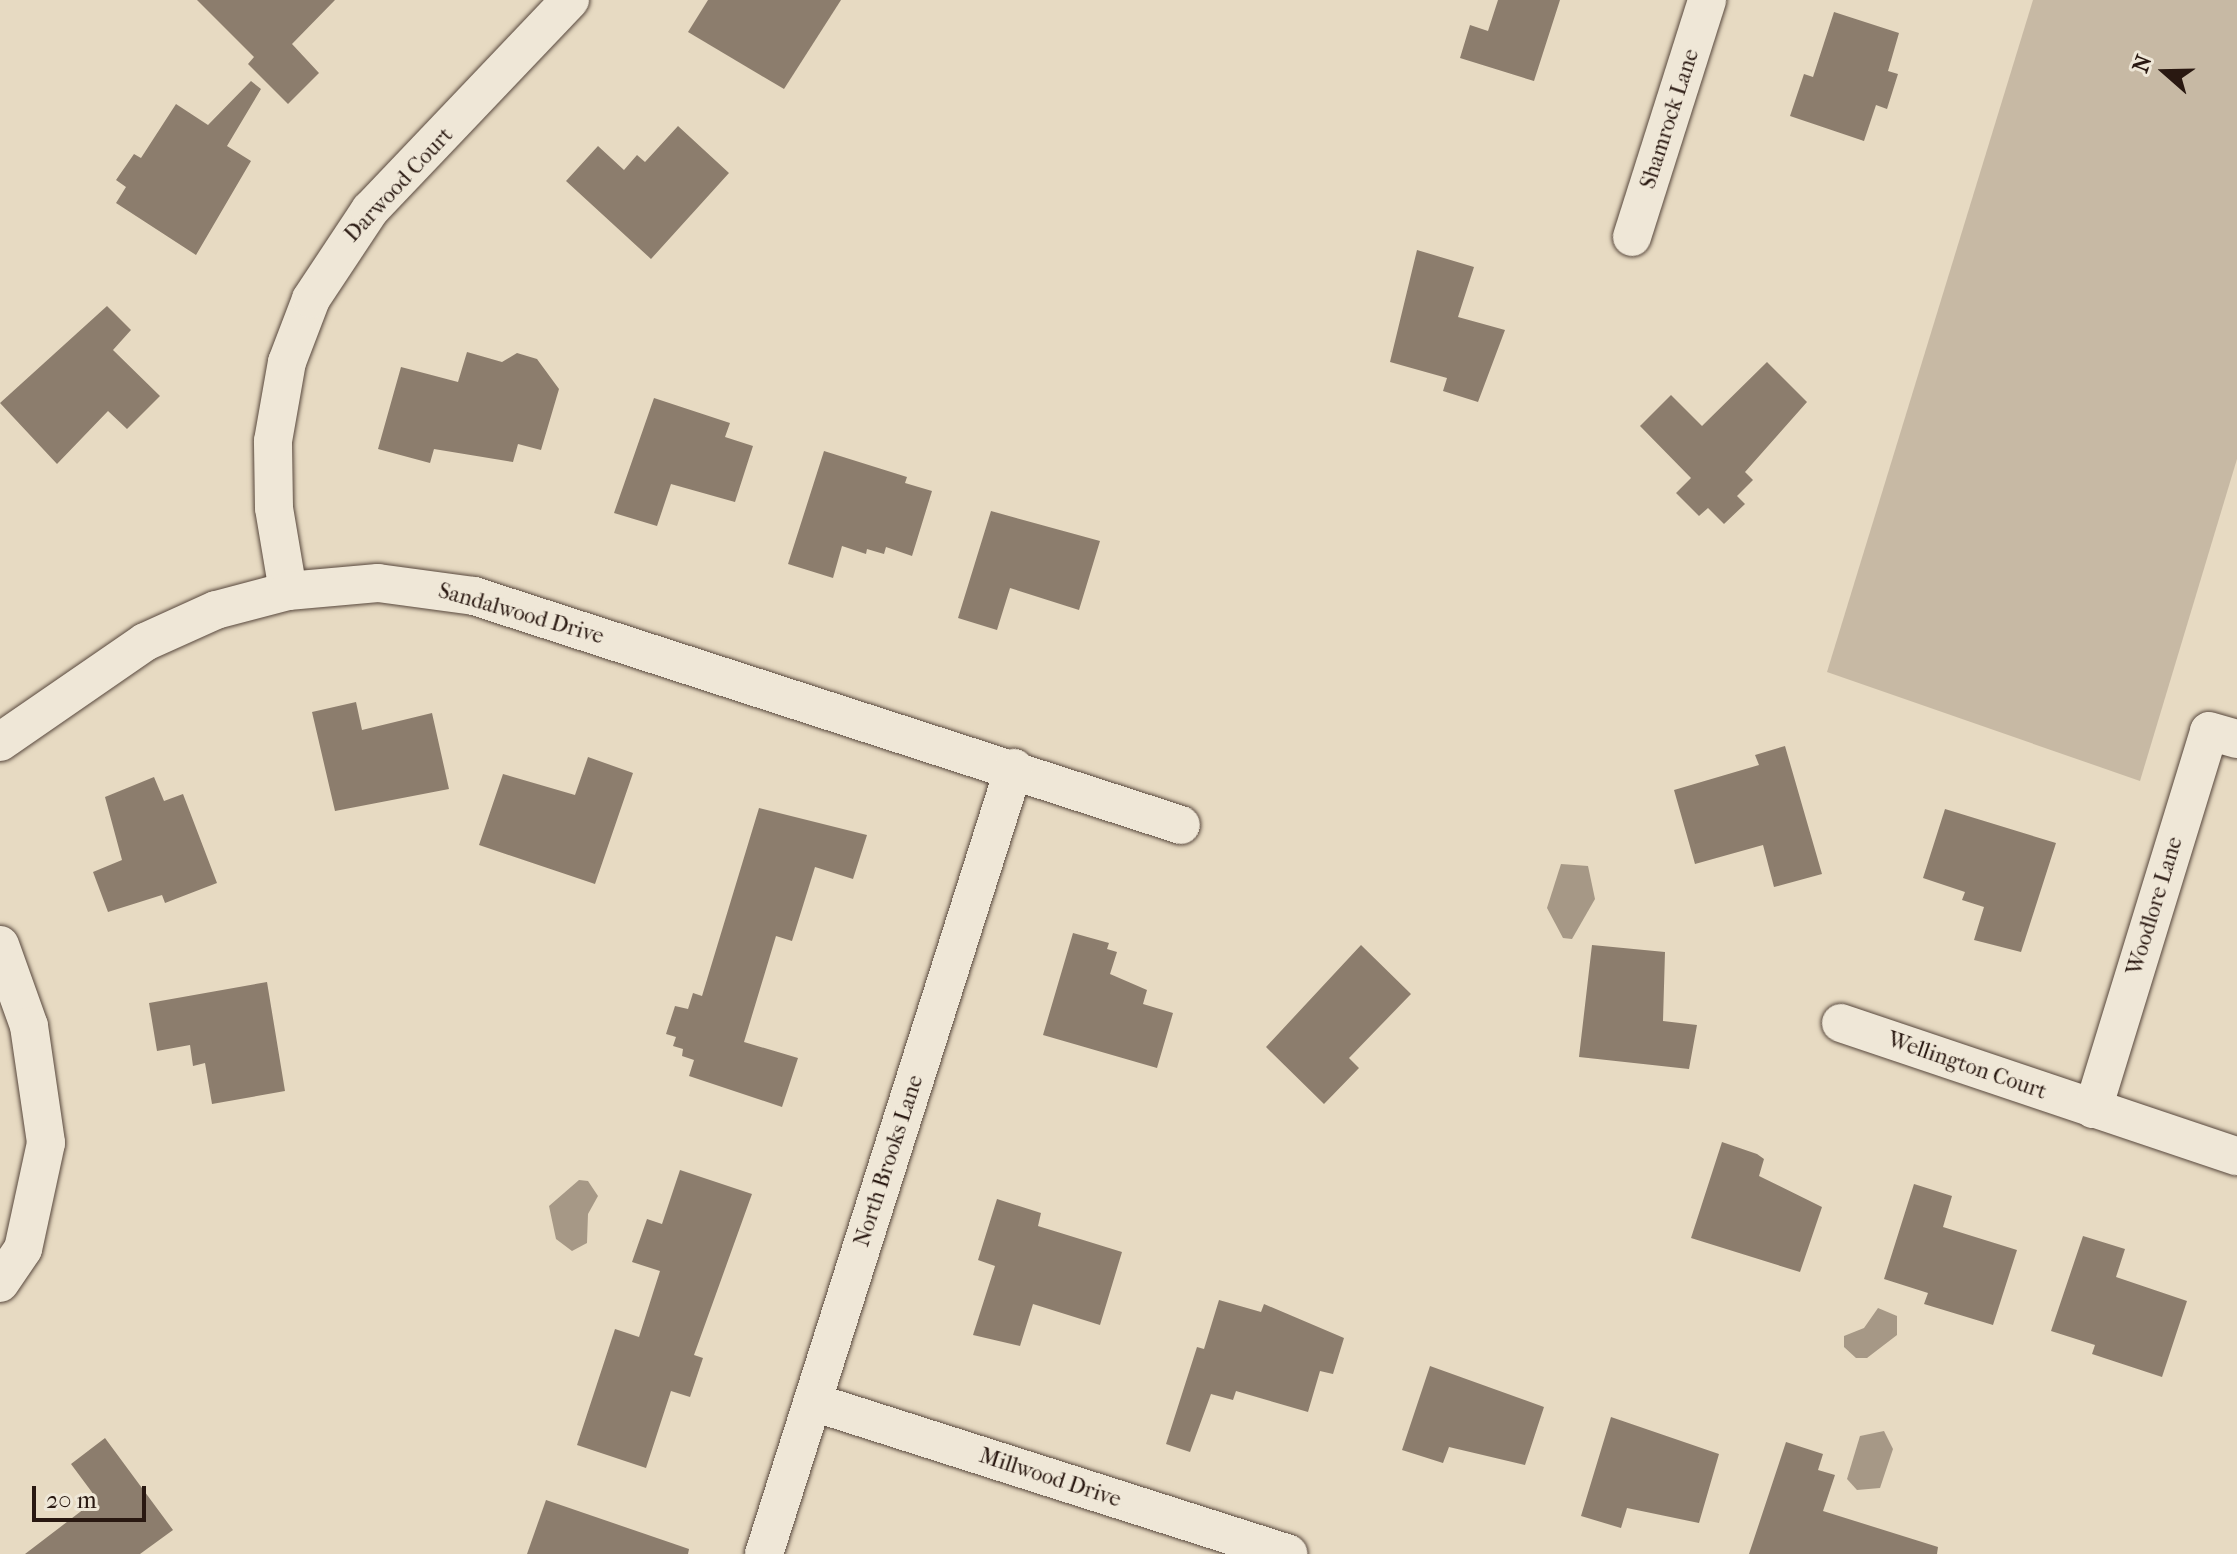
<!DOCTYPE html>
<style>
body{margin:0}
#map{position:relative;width:2237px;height:1554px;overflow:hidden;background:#e7dac2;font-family:"IM FELL French Canon",serif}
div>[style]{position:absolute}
.green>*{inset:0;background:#c7b9a4}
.water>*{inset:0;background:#a69886}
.building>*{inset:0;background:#8c7d6d}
.roads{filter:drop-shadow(0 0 2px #58483d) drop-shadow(0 0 2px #58483d)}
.minor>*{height:38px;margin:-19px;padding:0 19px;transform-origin:19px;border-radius:19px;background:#efe7d7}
span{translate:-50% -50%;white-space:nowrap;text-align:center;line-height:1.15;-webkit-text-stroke:6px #efe7d7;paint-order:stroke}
.street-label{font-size:22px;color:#291811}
.north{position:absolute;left:2125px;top:32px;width:80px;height:80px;-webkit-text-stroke:6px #efe7d7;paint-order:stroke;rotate:290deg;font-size:22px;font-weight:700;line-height:32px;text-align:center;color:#291811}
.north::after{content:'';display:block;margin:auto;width:28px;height:36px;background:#291811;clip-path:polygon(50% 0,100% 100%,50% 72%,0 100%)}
.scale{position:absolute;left:32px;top:1486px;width:114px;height:36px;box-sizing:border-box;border:4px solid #291811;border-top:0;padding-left:10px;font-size:24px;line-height:28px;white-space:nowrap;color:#291811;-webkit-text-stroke:6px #efe7d7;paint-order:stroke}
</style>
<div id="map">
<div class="green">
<div style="clip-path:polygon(2033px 0,2237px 0,2237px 459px,2140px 781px,1827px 672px)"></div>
</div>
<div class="water">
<div style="clip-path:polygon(1561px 864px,1588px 866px,1595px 899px,1572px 939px,1563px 938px,1547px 908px)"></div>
<div style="clip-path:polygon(579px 1180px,588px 1181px,598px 1196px,588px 1214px,587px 1243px,572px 1251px,556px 1239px,549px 1206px)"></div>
<div style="clip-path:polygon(1878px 1308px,1897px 1316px,1897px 1335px,1867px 1358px,1856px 1358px,1844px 1347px,1844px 1336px,1864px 1328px)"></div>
<div style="clip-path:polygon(1884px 1431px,1893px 1449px,1880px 1488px,1857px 1490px,1847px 1479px,1860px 1436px)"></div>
</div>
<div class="building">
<div style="clip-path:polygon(197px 0,335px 0,292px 44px,319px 73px,288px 104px,248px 64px,254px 57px)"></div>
<div style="clip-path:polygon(708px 0,841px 0,784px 89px,688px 32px)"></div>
<div style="clip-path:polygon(1498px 0,1560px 0,1534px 81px,1460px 58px,1470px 25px,1488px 31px)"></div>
<div style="clip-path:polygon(1834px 12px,1899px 33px,1888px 71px,1898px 74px,1887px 109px,1876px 105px,1864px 141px,1790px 116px,1804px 74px,1813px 77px)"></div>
<div style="clip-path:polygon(251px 81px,261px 89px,227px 146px,251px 161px,196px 255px,116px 203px,126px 187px,116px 180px,134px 154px,141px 158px,176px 104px,208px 125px)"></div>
<div style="clip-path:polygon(678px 126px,729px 173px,651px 259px,566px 181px,598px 146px,624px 170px,637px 155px,645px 162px)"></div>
<div style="clip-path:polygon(1417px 250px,1474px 267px,1458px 317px,1505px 330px,1478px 402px,1443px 391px,1447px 378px,1390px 362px)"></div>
<div style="clip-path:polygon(107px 306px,131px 330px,113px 350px,160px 396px,127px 429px,108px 411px,57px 464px,0 403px)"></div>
<div style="clip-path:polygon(467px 352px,502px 362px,517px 353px,537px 359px,559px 389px,541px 450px,518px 444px,513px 462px,434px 449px,430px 463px,378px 449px,401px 367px,458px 382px)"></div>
<div style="clip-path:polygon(1767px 362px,1807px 402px,1745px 472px,1753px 480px,1737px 496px,1745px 504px,1724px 524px,1708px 508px,1699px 516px,1676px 493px,1691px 478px,1640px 426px,1671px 395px,1702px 426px)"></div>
<div style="clip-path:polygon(654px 398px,730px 423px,725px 437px,753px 446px,735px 502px,671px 484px,657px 526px,614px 513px)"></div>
<div style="clip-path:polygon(824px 451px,907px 477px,905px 483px,932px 491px,912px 556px,886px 547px,884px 554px,867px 549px,866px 554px,842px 546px,833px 578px,788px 564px)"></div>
<div style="clip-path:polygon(991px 511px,1100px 541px,1079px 610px,1010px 588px,997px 630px,958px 618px)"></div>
<div style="clip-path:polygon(356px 702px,362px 730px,432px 713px,449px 789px,335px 811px,312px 712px)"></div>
<div style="clip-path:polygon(1785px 746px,1822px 874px,1774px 887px,1763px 845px,1695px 864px,1674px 790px,1759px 765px,1755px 755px)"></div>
<div style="clip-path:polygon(588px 757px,633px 773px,595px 884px,479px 845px,503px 774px,575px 795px)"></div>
<div style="clip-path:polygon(154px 777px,164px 801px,183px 794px,217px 883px,165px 903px,162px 895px,108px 912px,93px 872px,122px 860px,105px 797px)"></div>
<div style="clip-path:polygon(759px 808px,867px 835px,853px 879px,815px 867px,792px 941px,776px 936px,744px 1042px,798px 1058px,782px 1107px,689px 1076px,694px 1060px,682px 1056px,683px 1049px,673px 1046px,676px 1037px,666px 1034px,675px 1006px,688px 1009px,693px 993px,702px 996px)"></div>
<div style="clip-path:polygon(1945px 809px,2056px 843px,2021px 952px,1974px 940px,1984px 907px,1962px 900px,1965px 892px,1923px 878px)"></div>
<div style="clip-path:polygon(1073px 933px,1109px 943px,1107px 949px,1117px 952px,1110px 974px,1147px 990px,1143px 1004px,1173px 1013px,1157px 1068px,1043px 1035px)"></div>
<div style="clip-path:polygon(1361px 945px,1411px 994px,1349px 1058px,1359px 1068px,1324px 1104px,1266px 1047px)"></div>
<div style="clip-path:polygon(1592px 945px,1665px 952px,1663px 1021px,1697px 1025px,1689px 1069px,1579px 1057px)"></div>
<div style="clip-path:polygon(267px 982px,285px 1091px,212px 1104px,205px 1063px,193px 1066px,190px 1045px,157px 1051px,149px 1003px)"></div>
<div style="clip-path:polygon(1722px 1142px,1757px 1154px,1764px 1159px,1759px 1176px,1822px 1207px,1800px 1272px,1691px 1238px)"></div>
<div style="clip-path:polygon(680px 1170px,752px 1194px,694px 1355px,703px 1358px,690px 1397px,671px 1391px,646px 1468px,577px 1445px,615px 1329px,639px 1337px,660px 1271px,632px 1262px,647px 1219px,662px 1224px)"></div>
<div style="clip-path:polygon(1914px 1184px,1952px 1196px,1943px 1227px,2017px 1250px,1993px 1325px,1924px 1304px,1928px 1293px,1884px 1279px)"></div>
<div style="clip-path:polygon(997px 1199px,1041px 1213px,1038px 1226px,1122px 1252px,1100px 1325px,1033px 1304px,1020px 1346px,973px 1335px,995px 1266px,978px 1260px)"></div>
<div style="clip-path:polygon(2083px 1236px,2125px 1249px,2116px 1277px,2187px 1301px,2162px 1377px,2092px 1354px,2095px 1345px,2051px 1331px)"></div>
<div style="clip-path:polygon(1219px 1300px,1261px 1312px,1264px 1304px,1344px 1338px,1333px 1374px,1320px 1371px,1308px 1412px,1236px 1391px,1233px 1400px,1211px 1394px,1190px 1452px,1166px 1444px,1197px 1347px,1204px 1349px)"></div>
<div style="clip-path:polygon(1430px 1366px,1544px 1407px,1525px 1465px,1449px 1447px,1443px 1463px,1402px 1450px)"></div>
<div style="clip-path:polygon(1611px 1417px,1719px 1454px,1699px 1523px,1627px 1508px,1621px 1528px,1581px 1516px)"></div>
<div style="clip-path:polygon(105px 1438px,173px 1530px,140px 1554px,25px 1554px,97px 1499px,71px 1464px)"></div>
<div style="clip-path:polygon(1786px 1442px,1823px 1454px,1818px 1470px,1835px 1475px,1823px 1511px,1938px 1547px,1937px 1554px,1749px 1554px)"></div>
<div style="clip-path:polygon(546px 1500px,689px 1549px,688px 1554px,527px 1554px)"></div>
</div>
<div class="roads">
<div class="minor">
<div style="left:1632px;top:237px;width:249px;rotate:-72.4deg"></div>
<div style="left:288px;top:591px;width:84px;rotate:-99.6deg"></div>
<div style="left:274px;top:508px;width:67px;rotate:-90.9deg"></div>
<div style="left:273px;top:441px;width:80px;rotate:-80deg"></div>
<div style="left:287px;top:362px;width:67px;rotate:-69.1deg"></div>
<div style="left:311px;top:299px;width:107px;rotate:-56.5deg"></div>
<div style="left:370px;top:210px;width:290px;rotate:-46.4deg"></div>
<div style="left:0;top:742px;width:176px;rotate:-34.6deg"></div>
<div style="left:145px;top:642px;width:78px;rotate:-24.3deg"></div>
<div style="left:216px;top:610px;width:74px;rotate:-14.8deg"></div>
<div style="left:288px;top:591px;width:90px;rotate:-5.1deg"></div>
<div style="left:378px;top:583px;width:97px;rotate:7.7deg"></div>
<div style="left:474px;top:596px;width:743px;rotate:17.95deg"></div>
<div style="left:0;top:945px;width:86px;rotate:70.3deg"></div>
<div style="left:29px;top:1026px;width:118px;rotate:81.7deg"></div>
<div style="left:46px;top:1143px;width:108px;rotate:102.2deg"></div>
<div style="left:23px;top:1249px;width:41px;rotate:124.1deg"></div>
<div style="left:1841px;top:1023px;width:418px;rotate:18.6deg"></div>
<div style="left:2093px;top:1109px;width:395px;rotate:-72.9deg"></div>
<div style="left:2209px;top:731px;width:29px;rotate:16deg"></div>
<div style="left:813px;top:1402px;width:499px;rotate:17.7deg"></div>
<div style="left:764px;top:1554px;width:825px;rotate:-72.36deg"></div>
</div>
</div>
<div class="street-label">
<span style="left:1670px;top:119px;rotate:-72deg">Shamrock Lane</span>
<span style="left:399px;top:185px;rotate:-47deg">Darwood Court</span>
<span style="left:521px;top:614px;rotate:16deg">Sandalwood Drive</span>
<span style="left:2155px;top:906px;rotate:-73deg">Woodlore Lane</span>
<span style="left:1967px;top:1066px;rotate:19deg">Wellington Court</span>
<span style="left:889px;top:1161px;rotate:-72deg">North Brooks Lane</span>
<span style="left:1050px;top:1478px;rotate:18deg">Millwood Drive</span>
</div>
<div class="north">N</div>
<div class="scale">20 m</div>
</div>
